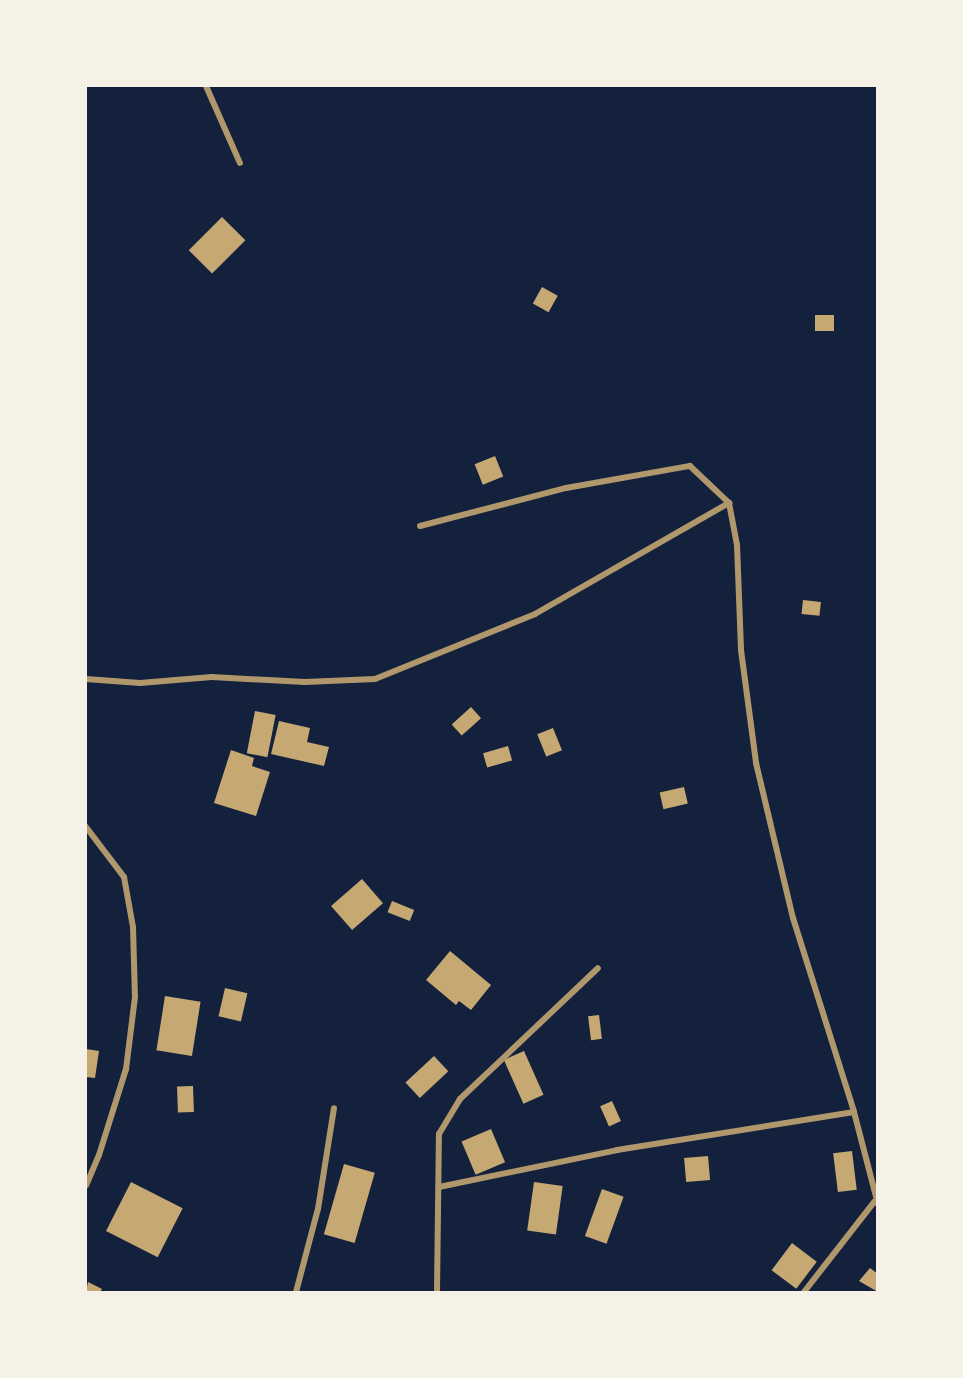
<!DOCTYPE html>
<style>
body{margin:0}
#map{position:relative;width:963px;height:1378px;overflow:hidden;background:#14213d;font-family:"Titillium Web",sans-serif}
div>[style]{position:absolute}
.building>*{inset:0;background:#c6a872;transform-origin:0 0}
.minor>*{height:6px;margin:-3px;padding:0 3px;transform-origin:3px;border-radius:3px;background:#b1986c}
span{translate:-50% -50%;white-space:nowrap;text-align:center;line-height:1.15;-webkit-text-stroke:5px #f6f1e7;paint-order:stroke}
.frame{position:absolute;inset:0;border:87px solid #f6f1e7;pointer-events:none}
</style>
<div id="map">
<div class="building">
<div style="left:222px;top:217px;width:33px;height:47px;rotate:45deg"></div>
<div style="left:542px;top:287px;width:18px;height:19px;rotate:29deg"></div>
<div style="left:815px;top:315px;width:19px;height:16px"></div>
<div style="left:495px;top:456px;width:22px;height:22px;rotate:68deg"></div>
<div style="left:803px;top:600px;width:18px;height:14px;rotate:6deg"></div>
<div style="left:471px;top:707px;width:15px;height:26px;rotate:48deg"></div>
<div style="left:255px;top:711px;width:21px;height:43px;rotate:11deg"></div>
<div style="clip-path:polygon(279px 721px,310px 728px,307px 742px,329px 747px,324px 766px,271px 754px)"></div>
<div style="left:553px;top:728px;width:24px;height:17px;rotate:68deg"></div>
<div style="left:508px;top:746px;width:15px;height:26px;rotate:74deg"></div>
<div style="clip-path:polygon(231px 750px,254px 758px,252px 766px,270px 772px,256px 816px,214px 803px)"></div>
<div style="left:684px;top:787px;width:17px;height:25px;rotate:77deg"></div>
<div style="left:362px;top:879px;width:32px;height:41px;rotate:49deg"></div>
<div style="left:392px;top:901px;width:24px;height:12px;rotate:22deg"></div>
<div style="clip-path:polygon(450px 951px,491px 985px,471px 1010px,459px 1001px,456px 1005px,426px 980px)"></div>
<div style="left:225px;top:988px;width:23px;height:29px;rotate:13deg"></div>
<div style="left:165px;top:996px;width:36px;height:55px;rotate:9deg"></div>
<div style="left:599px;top:1015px;width:24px;height:11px;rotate:83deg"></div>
<div style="clip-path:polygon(86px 1049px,99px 1051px,95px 1078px,86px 1077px)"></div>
<div style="left:524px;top:1051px;width:48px;height:22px;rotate:66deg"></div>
<div style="left:434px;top:1056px;width:21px;height:39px;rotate:47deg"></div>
<div style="left:193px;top:1086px;width:26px;height:16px;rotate:88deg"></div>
<div style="left:612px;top:1101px;width:22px;height:13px;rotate:66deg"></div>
<div style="left:491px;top:1129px;width:36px;height:32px;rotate:67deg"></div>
<div style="left:852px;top:1151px;width:39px;height:19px;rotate:83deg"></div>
<div style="left:708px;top:1156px;width:24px;height:24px;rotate:85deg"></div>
<div style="left:344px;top:1164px;width:32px;height:73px;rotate:16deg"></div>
<div style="left:131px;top:1182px;width:58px;height:55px;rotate:27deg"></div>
<div style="left:534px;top:1182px;width:29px;height:49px;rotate:8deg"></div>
<div style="left:602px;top:1189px;width:23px;height:50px;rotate:20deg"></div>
<div style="left:792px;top:1243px;width:31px;height:34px;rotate:37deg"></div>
<div style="clip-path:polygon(870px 1268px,878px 1274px,878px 1292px,859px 1281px)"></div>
<div style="clip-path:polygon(88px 1282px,102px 1289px,100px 1292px,86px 1292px)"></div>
</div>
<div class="minor">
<div style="left:206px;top:86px;width:84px;rotate:66.2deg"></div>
<div style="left:420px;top:526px;width:151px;rotate:-14.6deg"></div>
<div style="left:566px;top:488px;width:126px;rotate:-10.1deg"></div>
<div style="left:690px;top:466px;width:54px;rotate:43.5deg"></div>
<div style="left:729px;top:503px;width:43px;rotate:79.2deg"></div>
<div style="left:737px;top:545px;width:105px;rotate:87.8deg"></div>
<div style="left:741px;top:650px;width:114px;rotate:82.4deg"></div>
<div style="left:756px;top:763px;width:159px;rotate:76.6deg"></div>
<div style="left:793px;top:918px;width:203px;rotate:72.5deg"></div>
<div style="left:854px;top:1112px;width:95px;rotate:75.4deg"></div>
<div style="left:86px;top:679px;width:54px;rotate:4.2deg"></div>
<div style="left:140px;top:683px;width:72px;rotate:-4.8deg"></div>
<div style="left:212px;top:677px;width:93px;rotate:3.1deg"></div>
<div style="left:305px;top:682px;width:70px;rotate:-2.5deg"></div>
<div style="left:375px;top:679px;width:173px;rotate:-22.1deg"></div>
<div style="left:535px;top:614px;width:224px;rotate:-29.8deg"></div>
<div style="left:86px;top:827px;width:63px;rotate:52.8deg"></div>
<div style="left:124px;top:877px;width:51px;rotate:79.8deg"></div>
<div style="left:133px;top:927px;width:70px;rotate:88.4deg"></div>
<div style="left:135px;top:997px;width:73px;rotate:97.1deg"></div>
<div style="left:126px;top:1069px;width:90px;rotate:107.4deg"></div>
<div style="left:99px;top:1155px;width:33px;rotate:113deg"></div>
<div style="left:439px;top:1187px;width:182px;rotate:-11.7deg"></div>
<div style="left:617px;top:1150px;width:240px;rotate:-9.1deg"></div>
<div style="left:296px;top:1292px;width:86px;rotate:-75.2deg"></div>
<div style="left:318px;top:1209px;width:102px;rotate:-81deg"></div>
<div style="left:437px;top:1292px;width:158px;rotate:-89.3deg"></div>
<div style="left:439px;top:1134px;width:41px;rotate:-59deg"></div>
<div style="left:460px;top:1099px;width:190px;rotate:-43.5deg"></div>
<div style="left:804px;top:1292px;width:114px;rotate:-52.1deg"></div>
</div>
<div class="frame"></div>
</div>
